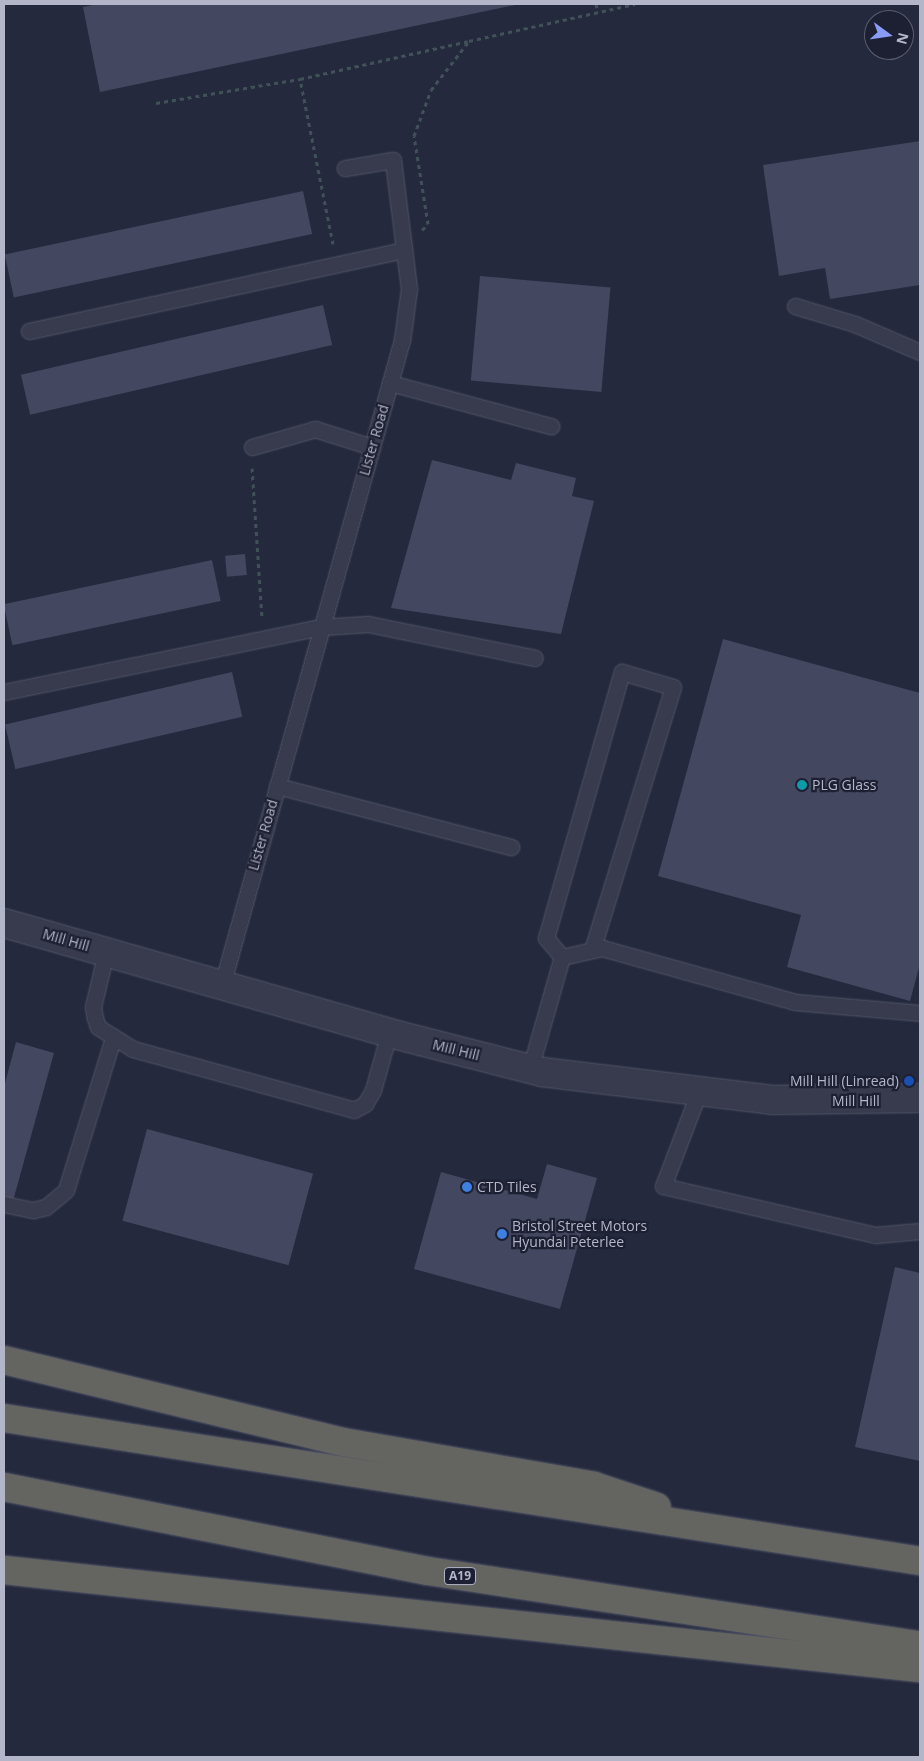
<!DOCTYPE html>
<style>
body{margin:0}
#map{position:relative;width:924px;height:1761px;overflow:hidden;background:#24293d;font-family:"Open Sans",sans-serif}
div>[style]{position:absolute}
.building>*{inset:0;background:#43475f;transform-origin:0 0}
.path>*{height:3px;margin-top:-1.5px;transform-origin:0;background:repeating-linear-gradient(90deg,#405158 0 4px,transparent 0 8px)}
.roads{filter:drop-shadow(0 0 1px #535668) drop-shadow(0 0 1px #535668)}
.service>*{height:15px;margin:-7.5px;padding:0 7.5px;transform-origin:7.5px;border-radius:7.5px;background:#373b4d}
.minor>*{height:28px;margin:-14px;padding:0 14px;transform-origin:14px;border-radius:14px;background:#373b4d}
.trunk>*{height:28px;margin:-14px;padding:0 14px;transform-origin:14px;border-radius:14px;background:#646461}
.dots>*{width:14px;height:14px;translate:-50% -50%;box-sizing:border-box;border:2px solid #1d2032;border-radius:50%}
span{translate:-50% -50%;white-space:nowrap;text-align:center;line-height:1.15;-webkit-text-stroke:4.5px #1d2032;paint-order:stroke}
.shield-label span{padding:1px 4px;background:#1d2032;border:1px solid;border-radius:4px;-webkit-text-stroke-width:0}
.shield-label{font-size:12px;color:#b3b6c8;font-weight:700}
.street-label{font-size:14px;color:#b3b6c8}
.poi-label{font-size:14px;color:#b3b6c8}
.left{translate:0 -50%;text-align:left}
.right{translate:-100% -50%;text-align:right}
.frame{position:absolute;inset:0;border:5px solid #b3b6c8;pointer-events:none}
.north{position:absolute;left:864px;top:10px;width:50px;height:50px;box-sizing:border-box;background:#1d2032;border:1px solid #595c6e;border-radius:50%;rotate:104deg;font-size:14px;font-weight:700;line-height:20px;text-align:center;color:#b3b6c8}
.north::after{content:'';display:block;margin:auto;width:18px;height:22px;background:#899bf7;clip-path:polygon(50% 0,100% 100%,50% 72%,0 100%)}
</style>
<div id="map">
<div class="building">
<div style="clip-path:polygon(98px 4px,515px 4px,515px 5px,100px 92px,83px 7px)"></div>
<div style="clip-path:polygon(920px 141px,920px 285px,830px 299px,825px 268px,779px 276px,763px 165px)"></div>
<div style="left:303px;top:191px;width:44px;height:305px;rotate:78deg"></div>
<div style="left:480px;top:276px;width:131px;height:105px;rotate:5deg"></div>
<div style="left:323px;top:305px;width:41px;height:310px;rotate:77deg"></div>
<div style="clip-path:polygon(432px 460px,511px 480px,516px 463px,576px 478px,572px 496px,594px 501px,561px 634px,391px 608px)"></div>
<div style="left:245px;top:554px;width:21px;height:20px;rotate:85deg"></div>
<div style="left:212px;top:560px;width:42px;height:213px;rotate:78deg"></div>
<div style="clip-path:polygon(723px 639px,920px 693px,920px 964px,910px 1001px,787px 967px,801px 915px,658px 876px)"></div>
<div style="left:232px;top:672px;width:46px;height:233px;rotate:77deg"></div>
<div style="clip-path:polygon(16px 1042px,54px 1053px,13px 1201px,4px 1199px,4px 1087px)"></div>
<div style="left:147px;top:1129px;width:172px;height:95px;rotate:15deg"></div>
<div style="clip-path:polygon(547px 1164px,597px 1178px,560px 1309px,414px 1269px,441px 1172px,537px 1199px)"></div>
<div style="clip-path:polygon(895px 1267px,920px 1273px,920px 1461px,855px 1447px)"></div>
</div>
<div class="path">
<div style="left:596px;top:4px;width:8px;rotate:76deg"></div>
<div style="left:156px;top:103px;width:146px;rotate:-9.5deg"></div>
<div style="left:422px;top:230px;width:8px;rotate:-45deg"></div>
<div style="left:428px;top:224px;width:89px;rotate:-99deg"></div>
<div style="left:414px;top:136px;width:49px;rotate:-69.7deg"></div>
<div style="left:431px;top:90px;width:62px;rotate:-52.2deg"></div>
<div style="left:469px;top:41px;width:170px;rotate:-12.6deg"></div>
<div style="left:333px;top:244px;width:168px;rotate:-101.3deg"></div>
<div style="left:300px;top:79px;width:172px;rotate:-12.7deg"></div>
<div style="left:252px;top:468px;width:151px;rotate:86.2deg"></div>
</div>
<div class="roads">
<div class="service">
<div style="left:795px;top:306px;width:63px;rotate:16.7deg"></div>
<div style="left:855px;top:324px;width:71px;rotate:23.3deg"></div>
<div style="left:29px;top:331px;width:384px;rotate:-12.2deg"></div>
<div style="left:390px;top:383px;width:167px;rotate:15deg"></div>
<div style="left:252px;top:447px;width:66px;rotate:-15.9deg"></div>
<div style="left:315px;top:429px;width:60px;rotate:17.5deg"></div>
<div style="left:4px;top:692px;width:324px;rotate:-11.6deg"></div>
<div style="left:321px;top:627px;width:47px;rotate:-3.7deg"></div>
<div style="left:368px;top:624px;width:170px;rotate:11.5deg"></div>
<div style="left:277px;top:786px;width:242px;rotate:14.6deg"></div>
<div style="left:106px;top:952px;width:57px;rotate:103.3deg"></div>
<div style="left:93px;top:1007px;width:11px;rotate:80deg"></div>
<div style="left:95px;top:1018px;width:9px;rotate:72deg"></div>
<div style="left:98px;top:1027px;width:41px;rotate:32.2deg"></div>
<div style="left:133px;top:1049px;width:229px;rotate:15.4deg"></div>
<div style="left:354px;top:1110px;width:13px;rotate:-29deg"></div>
<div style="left:365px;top:1104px;width:16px;rotate:-60deg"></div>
<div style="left:373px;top:1090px;width:59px;rotate:-74.3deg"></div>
<div style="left:562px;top:957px;width:25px;rotate:-130deg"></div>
<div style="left:546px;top:938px;width:277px;rotate:-74.1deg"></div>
<div style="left:622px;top:672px;width:53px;rotate:16.4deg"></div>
<div style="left:673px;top:687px;width:275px;rotate:107.1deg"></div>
<div style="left:222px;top:985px;width:670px;rotate:-74.41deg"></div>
<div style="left:402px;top:340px;width:51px;rotate:-82.2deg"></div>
<div style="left:409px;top:289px;width:130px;rotate:-97.1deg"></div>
<div style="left:393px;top:160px;width:49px;rotate:170.5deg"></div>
<div style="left:530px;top:1069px;width:116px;rotate:-74.1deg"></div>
<div style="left:562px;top:957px;width:41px;rotate:-12.7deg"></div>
<div style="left:602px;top:948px;width:200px;rotate:15.6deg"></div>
<div style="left:795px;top:1002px;width:125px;rotate:5deg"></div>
<div style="left:698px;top:1094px;width:98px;rotate:110.8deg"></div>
<div style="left:663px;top:1186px;width:218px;rotate:13deg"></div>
<div style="left:875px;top:1235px;width:45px;rotate:-5.1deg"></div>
<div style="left:4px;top:1204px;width:30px;rotate:12deg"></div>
<div style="left:33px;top:1210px;width:13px;rotate:-13deg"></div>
<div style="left:46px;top:1207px;width:26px;rotate:-40deg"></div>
<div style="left:66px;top:1190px;width:159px;rotate:-72.8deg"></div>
</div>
<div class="minor">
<div style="left:4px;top:923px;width:400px;rotate:15.9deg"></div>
<div style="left:389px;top:1033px;width:158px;rotate:14.3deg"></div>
<div style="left:542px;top:1072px;width:232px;rotate:6.9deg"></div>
<div style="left:772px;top:1100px;width:148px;rotate:-0.8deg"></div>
</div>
<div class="trunk">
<div style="left:4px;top:1360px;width:349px;rotate:13.6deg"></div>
<div style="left:343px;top:1442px;width:255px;rotate:9.9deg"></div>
<div style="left:594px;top:1486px;width:66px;rotate:18.4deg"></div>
<div style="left:4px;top:1418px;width:927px;rotate:8.87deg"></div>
<div style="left:4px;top:1487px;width:432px;rotate:11.2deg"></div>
<div style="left:428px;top:1571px;width:498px;rotate:8.6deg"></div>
<div style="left:4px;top:1570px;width:921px;rotate:6.11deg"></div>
</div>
</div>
<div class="dots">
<div style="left:802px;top:785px;background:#0f9aa8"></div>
<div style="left:909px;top:1081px;background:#1a4fb4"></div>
<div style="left:467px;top:1187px;background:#3f7fe0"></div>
<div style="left:502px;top:1234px;background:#3f7fe0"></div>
</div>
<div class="shield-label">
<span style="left:460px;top:1576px">A19</span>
</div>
<div class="street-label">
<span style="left:374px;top:440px;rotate:-74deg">Lister Road</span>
<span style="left:263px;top:835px;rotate:-74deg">Lister Road</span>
<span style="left:66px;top:940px;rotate:16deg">Mill Hill</span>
<span style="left:456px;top:1050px;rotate:14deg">Mill Hill</span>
<span style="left:856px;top:1101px">Mill Hill</span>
</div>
<div class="poi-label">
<span class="left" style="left:812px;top:785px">PLG Glass</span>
<span class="right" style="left:899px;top:1081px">Mill Hill (Linread)</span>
<span class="left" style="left:477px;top:1187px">CTD Tiles</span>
<span class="left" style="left:512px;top:1234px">Bristol Street Motors<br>Hyundai Peterlee</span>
</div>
<div class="frame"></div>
<div class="north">N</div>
</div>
